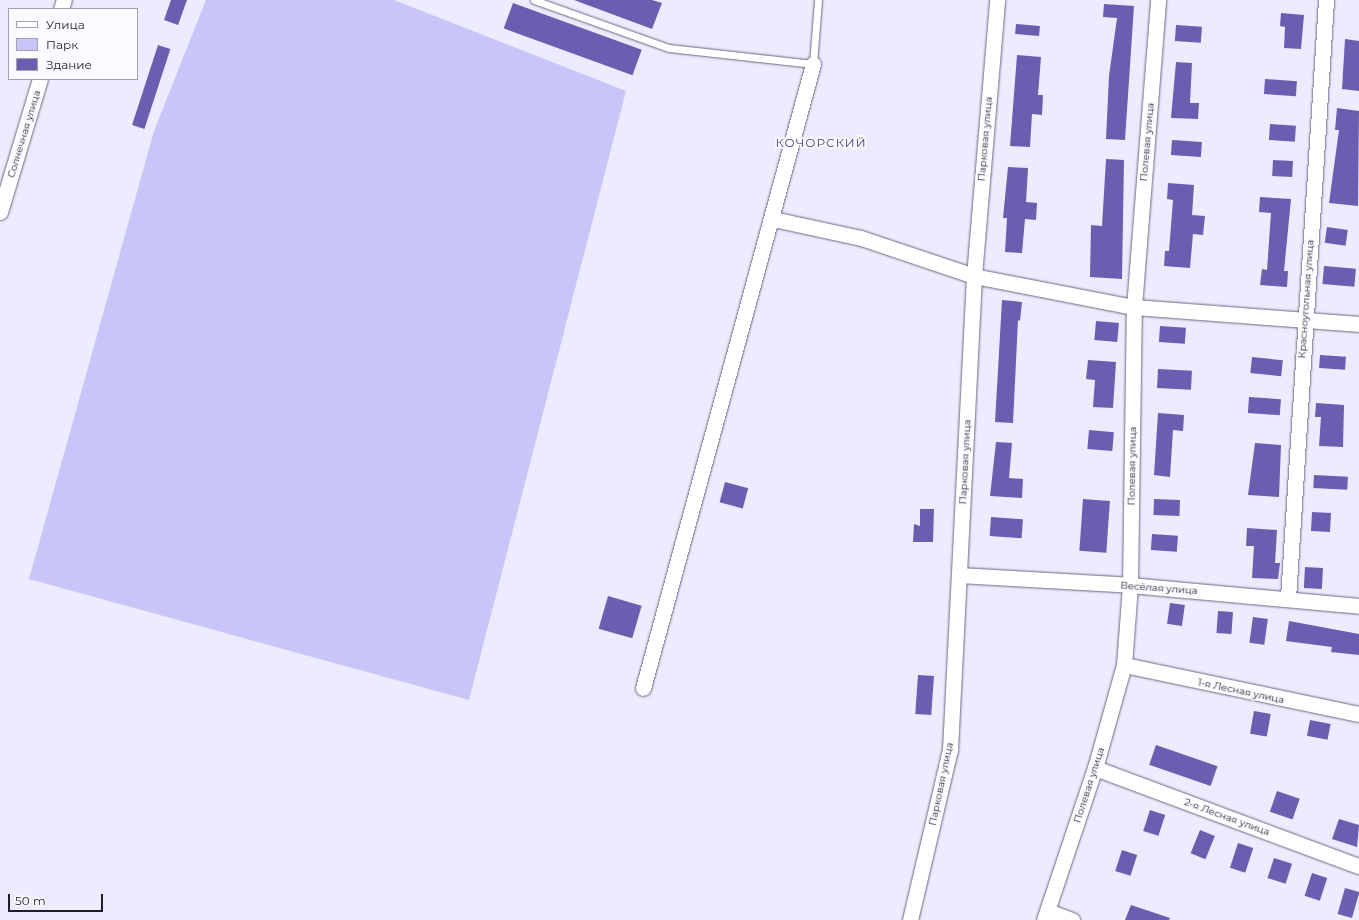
<!DOCTYPE html>
<meta charset="utf-8">
<style>
body{margin:0}
#map{position:relative;width:1359px;height:920px;overflow:hidden;background:#ecebff;font-family:Montserrat,sans-serif}
div>[style]{position:absolute}
.green>*{inset:0;background:#c9c5f8}
.building>*{inset:0;background:#6b5eb0;transform-origin:0 0}
.roads{filter:drop-shadow(0 0 1px #69687d) drop-shadow(0 0 1px #69687d)}
.service>*{height:7px;margin:-3.5px;padding:0 3.5px;transform-origin:3.5px;border-radius:3.5px;background:#fff}
.minor>*{height:15px;margin:-7.5px;padding:0 7.5px;transform-origin:7.5px;border-radius:7.5px;background:#fff}
span{translate:-50% -50%;white-space:nowrap;text-align:center;line-height:1.15;-webkit-text-stroke:3.5px #fafaff;paint-order:stroke}
.street-label{font-size:10px;color:#1e1e26}
.quarter-label{font-size:12px;color:#483e7b;letter-spacing:1px}
.legend{position:absolute;left:8px;top:8px;width:130px;height:72px;box-sizing:border-box;background:#fafaff;border:1px solid #a2a2a8;margin:0;padding:5px 7px;list-style:none;font-size:12px;color:#1e1e26}
.legend li{display:flex;align-items:center;gap:8px;height:20px}
.legend b{width:20px;border:1px solid #a2a2a8}
.scale{position:absolute;left:8px;top:894px;width:95px;height:18px;box-sizing:border-box;border:2px solid #1e1e26;border-top:0;padding-left:5px;font-size:12px;line-height:14px;white-space:nowrap;color:#1e1e26;-webkit-text-stroke:3px #fafaff;paint-order:stroke}
</style>
<div id="map">
<div class="green">
<div style="clip-path:polygon(206px 0,394px 0,626px 91px,469px 700px,29px 579px,154px 131px)"></div>
</div>
<div class="building">
<div style="clip-path:polygon(171px 0,187px 0,178px 25px,164px 20px)"></div>
<div style="clip-path:polygon(574px 0,652px 0,662px 3px,652px 29px)"></div>
<div style="left:513px;top:3px;width:137px;height:27px;rotate:20deg"></div>
<div style="clip-path:polygon(1104px 4px,1134px 6px,1125px 140px,1106px 139px,1109px 76px,1117px 18px,1103px 17px)"></div>
<div style="clip-path:polygon(1281px 13px,1304px 15px,1301px 49px,1284px 48px,1285px 27px,1280px 26px)"></div>
<div style="left:1016px;top:24px;width:24px;height:10px;rotate:5deg"></div>
<div style="left:1176px;top:25px;width:26px;height:16px;rotate:4deg"></div>
<div style="clip-path:polygon(1345px 39px,1359px 41px,1359px 91px,1342px 89px)"></div>
<div style="left:158px;top:45px;width:13px;height:84px;rotate:18deg"></div>
<div style="clip-path:polygon(1017px 55px,1041px 57px,1038px 95px,1043px 95px,1042px 115px,1032px 114px,1030px 147px,1010px 146px)"></div>
<div style="clip-path:polygon(1176px 62px,1192px 63px,1190px 103px,1199px 103px,1198px 119px,1171px 118px)"></div>
<div style="left:1265px;top:79px;width:32px;height:15px;rotate:4deg"></div>
<div style="clip-path:polygon(1337px 108px,1359px 111px,1358px 206px,1329px 203px,1339px 130px,1335px 130px)"></div>
<div style="left:1270px;top:124px;width:26px;height:16px;rotate:4deg"></div>
<div style="left:1172px;top:140px;width:30px;height:15px;rotate:4deg"></div>
<div style="clip-path:polygon(1106px 159px,1124px 160px,1122px 279px,1090px 277px,1091px 225px,1102px 226px)"></div>
<div style="left:1273px;top:160px;width:20px;height:16px;rotate:3deg"></div>
<div style="clip-path:polygon(1008px 167px,1028px 168px,1026px 202px,1037px 203px,1036px 220px,1025px 219px,1022px 253px,1005px 252px,1007px 218px,1003px 218px)"></div>
<div style="clip-path:polygon(1168px 183px,1194px 185px,1192px 215px,1205px 216px,1203px 235px,1193px 234px,1190px 268px,1164px 266px,1165px 251px,1169px 251px,1173px 200px,1167px 199px)"></div>
<div style="clip-path:polygon(1260px 197px,1291px 199px,1284px 271px,1288px 271px,1287px 287px,1260px 285px,1262px 269px,1267px 270px,1271px 213px,1259px 212px)"></div>
<div style="left:1327px;top:227px;width:21px;height:16px;rotate:8deg"></div>
<div style="left:1324px;top:266px;width:32px;height:18px;rotate:5deg"></div>
<div style="clip-path:polygon(1002px 300px,1022px 302px,1020px 321px,1018px 320px,1013px 423px,995px 422px)"></div>
<div style="left:1096px;top:321px;width:23px;height:19px;rotate:5deg"></div>
<div style="left:1160px;top:326px;width:26px;height:16px;rotate:4deg"></div>
<div style="left:1320px;top:355px;width:26px;height:13px;rotate:4deg"></div>
<div style="left:1252px;top:357px;width:31px;height:16px;rotate:6deg"></div>
<div style="clip-path:polygon(1088px 360px,1116px 362px,1113px 408px,1093px 407px,1095px 380px,1086px 379px)"></div>
<div style="left:1158px;top:369px;width:34px;height:19px;rotate:3deg"></div>
<div style="left:1249px;top:397px;width:32px;height:16px;rotate:4deg"></div>
<div style="clip-path:polygon(1316px 403px,1344px 405px,1343px 447px,1319px 446px,1321px 417px,1315px 417px)"></div>
<div style="clip-path:polygon(1158px 413px,1184px 415px,1183px 431px,1173px 430px,1170px 477px,1154px 475px)"></div>
<div style="left:1089px;top:430px;width:25px;height:19px;rotate:5deg"></div>
<div style="clip-path:polygon(996px 442px,1012px 443px,1009px 478px,1023px 479px,1022px 498px,990px 496px)"></div>
<div style="clip-path:polygon(1255px 443px,1281px 445px,1279px 497px,1248px 495px)"></div>
<div style="left:1314px;top:475px;width:34px;height:13px;rotate:3deg"></div>
<div style="left:725px;top:482px;width:24px;height:21px;rotate:15deg"></div>
<div style="left:1083px;top:499px;width:27px;height:52px;rotate:4deg"></div>
<div style="left:1154px;top:499px;width:26px;height:16px;rotate:2deg"></div>
<div style="clip-path:polygon(920px 509px,934px 509px,933px 542px,913px 542px,914px 524px,920px 526px)"></div>
<div style="left:1312px;top:512px;width:19px;height:19px;rotate:3deg"></div>
<div style="left:991px;top:517px;width:32px;height:19px;rotate:4deg"></div>
<div style="clip-path:polygon(1247px 528px,1277px 530px,1275px 563px,1280px 563px,1278px 579px,1252px 578px,1254px 546px,1246px 546px)"></div>
<div style="left:1152px;top:534px;width:26px;height:16px;rotate:4deg"></div>
<div style="left:1305px;top:567px;width:18px;height:21px;rotate:3deg"></div>
<div style="left:608px;top:596px;width:35px;height:34px;rotate:16deg"></div>
<div style="left:1170px;top:603px;width:15px;height:21px;rotate:8deg"></div>
<div style="left:1218px;top:611px;width:15px;height:22px;rotate:4deg"></div>
<div style="left:1253px;top:617px;width:15px;height:26px;rotate:8deg"></div>
<div style="clip-path:polygon(1289px 621px,1359px 634px,1359px 655px,1331px 652px,1332px 647px,1286px 641px)"></div>
<div style="left:918px;top:675px;width:16px;height:39px;rotate:4deg"></div>
<div style="left:1254px;top:711px;width:17px;height:23px;rotate:10deg"></div>
<div style="left:1310px;top:720px;width:21px;height:16px;rotate:11deg"></div>
<div style="left:1156px;top:745px;width:65px;height:21px;rotate:19deg"></div>
<div style="left:1277px;top:791px;width:24px;height:22px;rotate:19deg"></div>
<div style="left:1150px;top:810px;width:16px;height:22px;rotate:18deg"></div>
<div style="clip-path:polygon(1339px 819px,1359px 825px,1357px 847px,1332px 839px)"></div>
<div style="left:1200px;top:830px;width:16px;height:25px;rotate:22deg"></div>
<div style="left:1238px;top:843px;width:16px;height:26px;rotate:18deg"></div>
<div style="left:1122px;top:850px;width:16px;height:22px;rotate:18deg"></div>
<div style="left:1274px;top:858px;width:19px;height:21px;rotate:18deg"></div>
<div style="left:1312px;top:873px;width:16px;height:24px;rotate:18deg"></div>
<div style="left:1345px;top:888px;width:15px;height:27px;rotate:16deg"></div>
<div style="clip-path:polygon(1131px 905px,1170px 918px,1169px 920px,1125px 920px)"></div>
</div>
<div class="roads">
<div class="service">
<div style="left:534px;top:0;width:143px;rotate:19.6deg"></div>
<div style="left:669px;top:48px;width:145px;rotate:6.3deg"></div>
<div style="left:813px;top:64px;width:64px;rotate:-85.5deg"></div>
</div>
<div class="minor">
<div style="left:61px;top:9px;width:9px;rotate:-72deg"></div>
<div style="left:0;top:212px;width:139px;rotate:-73.3deg"></div>
<div style="left:773px;top:219px;width:90px;rotate:12.2deg"></div>
<div style="left:861px;top:238px;width:119px;rotate:18.6deg"></div>
<div style="left:974px;top:276px;width:163px;rotate:11deg"></div>
<div style="left:1134px;top:307px;width:226px;rotate:4.3deg"></div>
<div style="left:959px;top:575px;width:171px;rotate:3.3deg"></div>
<div style="left:1130px;top:585px;width:230px;rotate:5.2deg"></div>
<div style="left:1288px;top:598px;width:599px;rotate:-86.36deg"></div>
<div style="left:1124px;top:665px;width:240px;rotate:11.8deg"></div>
<div style="left:643px;top:688px;width:647px;rotate:-74.76deg"></div>
<div style="left:1095px;top:768px;width:282px;rotate:20.4deg"></div>
<div style="left:1048px;top:911px;width:26px;rotate:21deg"></div>
<div style="left:910px;top:920px;width:175px;rotate:-76.8deg"></div>
<div style="left:950px;top:750px;width:475px;rotate:-87.1deg"></div>
<div style="left:974px;top:276px;width:277px;rotate:-85.2deg"></div>
<div style="left:1044px;top:920px;width:160px;rotate:-71.5deg"></div>
<div style="left:1095px;top:768px;width:107px;rotate:-74.3deg"></div>
<div style="left:1124px;top:665px;width:80px;rotate:-85.7deg"></div>
<div style="left:1130px;top:585px;width:278px;rotate:-89.2deg"></div>
<div style="left:1134px;top:307px;width:308px;rotate:-85.5deg"></div>
</div>
</div>
<div class="street-label">
<span style="left:24px;top:134px;rotate:-73deg">Солнечная улица</span>
<span style="left:985px;top:139px;rotate:-85deg">Парковая улица</span>
<span style="left:1147px;top:142px;rotate:-85deg">Полевая улица</span>
<span style="left:1306px;top:299px;rotate:-86deg">Красноугольная улица</span>
<span style="left:965px;top:462px;rotate:-87deg">Парковая улица</span>
<span style="left:1132px;top:466px;rotate:-89deg">Полевая улица</span>
<span style="left:1159px;top:588px;rotate:4deg">Весёлая улица</span>
<span style="left:1241px;top:691px;rotate:12deg">1-я Лесная улица</span>
<span style="left:941px;top:784px;rotate:-78deg">Парковая улица</span>
<span style="left:1089px;top:785px;rotate:-72deg">Полевая улица</span>
<span style="left:1227px;top:817px;rotate:20deg">2-я Лесная улица</span>
</div>
<div class="quarter-label">
<span style="left:821px;top:143px">КОЧОРСКИЙ</span>
</div>
<ul class="legend">
<li><b style="height:5px;background:#fff"></b>Улица</li>
<li><b style="height:11px;background:#c9c5f8"></b>Парк</li>
<li><b style="height:11px;background:#6b5eb0"></b>Здание</li>
</ul>
<div class="scale">50 m</div>
</div>
